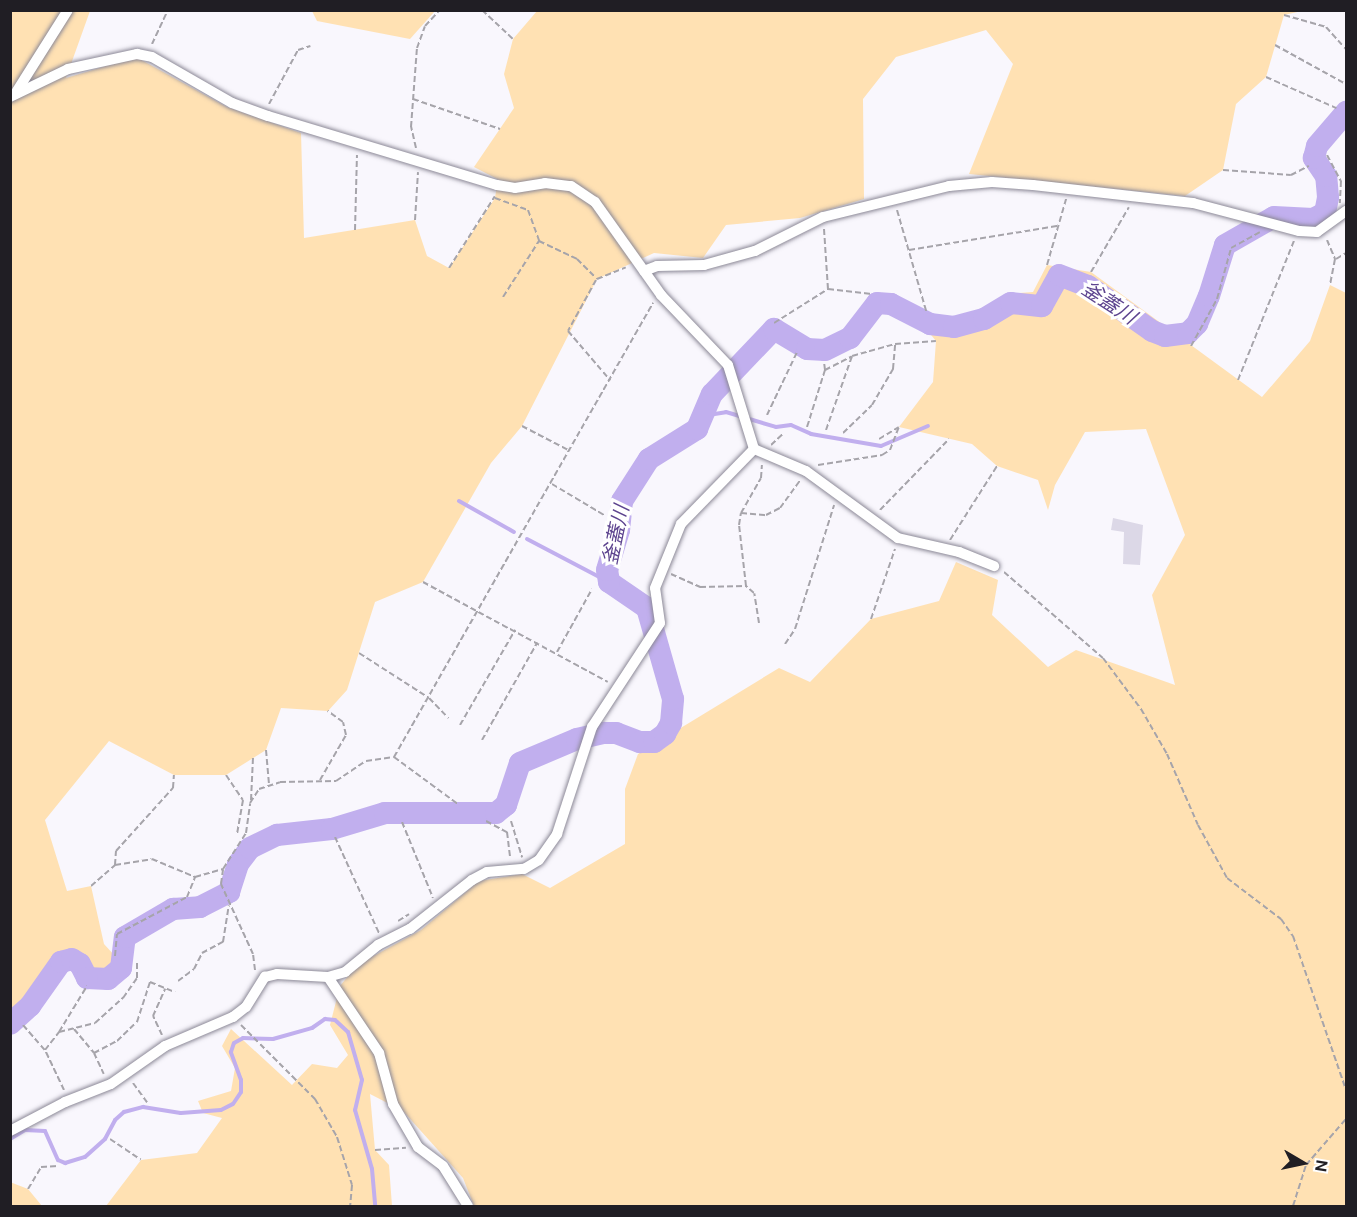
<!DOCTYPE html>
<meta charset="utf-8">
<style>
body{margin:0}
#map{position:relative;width:1357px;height:1217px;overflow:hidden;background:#f9f7fd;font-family:"DM Sans","Noto Sans JP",sans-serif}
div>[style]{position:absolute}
.green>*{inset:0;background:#ffe1b3}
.stream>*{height:4px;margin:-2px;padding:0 2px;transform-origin:2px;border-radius:2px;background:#c1afee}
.river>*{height:22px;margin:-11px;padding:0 11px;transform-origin:11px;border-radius:11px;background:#c1afee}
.building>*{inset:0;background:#dcd8e7}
.path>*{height:2px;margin-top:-1px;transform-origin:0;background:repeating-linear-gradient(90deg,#a6a4aa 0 6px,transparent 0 9px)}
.roads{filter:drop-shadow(0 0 2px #8c8997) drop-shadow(0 0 2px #8c8997)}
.minor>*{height:10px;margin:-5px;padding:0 5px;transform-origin:5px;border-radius:5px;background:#fff}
span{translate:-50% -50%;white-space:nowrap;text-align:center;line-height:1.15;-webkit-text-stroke:6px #fff;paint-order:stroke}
.water-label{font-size:20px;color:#5d448f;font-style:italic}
.frame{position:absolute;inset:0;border:12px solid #201e24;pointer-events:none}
.north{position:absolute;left:1273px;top:1133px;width:60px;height:60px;-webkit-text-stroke:4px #fff;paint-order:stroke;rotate:99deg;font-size:16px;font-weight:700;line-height:24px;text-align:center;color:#201e24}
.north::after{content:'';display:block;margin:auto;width:21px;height:27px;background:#201e24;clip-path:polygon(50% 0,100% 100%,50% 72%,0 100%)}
</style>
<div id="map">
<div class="green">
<div style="clip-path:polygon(10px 11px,90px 11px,66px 78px,136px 57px,227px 107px,301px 133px,304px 238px,415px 220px,427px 256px,449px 268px,495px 198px,497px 185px,503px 182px,474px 167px,514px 108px,504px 74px,513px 39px,537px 11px,1302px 11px,1284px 15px,1266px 77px,1236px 104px,1223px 170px,1185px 196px,969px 174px,1013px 64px,986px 30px,896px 57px,863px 99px,864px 199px,800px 218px,726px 225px,703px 258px,654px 253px,597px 279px,522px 426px,491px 463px,423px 582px,375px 602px,347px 690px,328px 711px,281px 708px,266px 750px,226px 775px,174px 775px,109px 741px,45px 820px,67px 891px,91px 886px,104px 944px,115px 956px,110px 969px,94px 971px,79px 957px,74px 965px,64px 968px,23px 1025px,11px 1033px)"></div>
<div style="clip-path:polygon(312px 11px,435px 11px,410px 39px,317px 21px)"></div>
<div style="clip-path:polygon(1047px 265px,1091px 272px,1262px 397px,1310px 341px,1330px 285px,1346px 293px,1346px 1206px,474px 1206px,463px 1178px,403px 1111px,370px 1094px,375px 1150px,389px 1165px,392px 1206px,106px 1206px,141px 1160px,197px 1153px,222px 1118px,203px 1113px,198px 1101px,231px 1091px,235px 1068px,222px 1046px,231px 1029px,292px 1085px,312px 1064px,337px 1068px,348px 1055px,330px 1025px,340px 986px,357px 965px,421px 930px,479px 881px,522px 874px,550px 888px,625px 844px,625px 789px,638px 754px,779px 668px,810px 682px,871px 619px,939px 601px,956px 562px,998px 580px,992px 615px,1048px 667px,1076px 650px,1175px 685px,1152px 595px,1185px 535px,1146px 429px,1085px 432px,1055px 485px,1048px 510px,1038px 480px,997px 466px,972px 444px,899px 427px,933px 382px,936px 341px,927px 330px,927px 314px,963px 319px,1006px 294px,1033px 292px)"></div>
<div style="clip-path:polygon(10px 1182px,28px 1189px,42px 1206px,11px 1206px)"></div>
</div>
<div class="stream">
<div style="left:702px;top:416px;width:24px;rotate:-9deg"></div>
<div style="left:726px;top:412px;width:52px;rotate:16.7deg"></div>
<div style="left:776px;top:427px;width:15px;rotate:-8deg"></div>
<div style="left:791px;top:425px;width:22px;rotate:24deg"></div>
<div style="left:811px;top:434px;width:71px;rotate:9.7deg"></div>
<div style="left:881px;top:446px;width:51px;rotate:-23.1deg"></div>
<div style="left:459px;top:501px;width:63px;rotate:29.4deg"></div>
<div style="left:527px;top:539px;width:93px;rotate:27.7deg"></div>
<div style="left:10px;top:1139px;width:17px;rotate:-31deg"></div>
<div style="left:25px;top:1130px;width:20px;rotate:3deg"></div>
<div style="left:45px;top:1131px;width:32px;rotate:66deg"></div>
<div style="left:58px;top:1160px;width:8px;rotate:23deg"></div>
<div style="left:65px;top:1163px;width:21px;rotate:-17deg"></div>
<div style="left:85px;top:1157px;width:27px;rotate:-42deg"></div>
<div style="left:105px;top:1139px;width:21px;rotate:-62deg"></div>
<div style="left:115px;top:1120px;width:12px;rotate:-42deg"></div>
<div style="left:124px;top:1112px;width:20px;rotate:-15deg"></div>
<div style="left:143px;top:1107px;width:38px;rotate:9deg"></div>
<div style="left:181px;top:1113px;width:40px;rotate:-4.3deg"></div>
<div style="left:221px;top:1110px;width:13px;rotate:-27deg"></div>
<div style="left:233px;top:1104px;width:14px;rotate:-56deg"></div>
<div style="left:241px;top:1092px;width:12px;rotate:-90deg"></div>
<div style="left:241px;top:1080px;width:30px;rotate:-110deg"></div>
<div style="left:231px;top:1052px;width:9px;rotate:-72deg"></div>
<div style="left:234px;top:1043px;width:10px;rotate:-29deg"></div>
<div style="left:243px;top:1038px;width:30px;rotate:2deg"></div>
<div style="left:273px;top:1039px;width:41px;rotate:-15.8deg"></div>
<div style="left:312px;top:1028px;width:16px;rotate:-35deg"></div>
<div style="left:325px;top:1019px;width:10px;rotate:6deg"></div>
<div style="left:335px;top:1020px;width:18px;rotate:43deg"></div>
<div style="left:348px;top:1032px;width:50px;rotate:73.7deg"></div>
<div style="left:362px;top:1080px;width:31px;rotate:103deg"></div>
<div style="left:355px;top:1110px;width:61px;rotate:73.9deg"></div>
<div style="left:372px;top:1169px;width:37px;rotate:85deg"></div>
</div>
<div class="river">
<div style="left:10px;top:1024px;width:27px;rotate:-42deg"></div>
<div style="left:30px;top:1006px;width:54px;rotate:-54.8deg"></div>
<div style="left:61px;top:962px;width:11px;rotate:-15deg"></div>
<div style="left:72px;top:959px;width:9px;rotate:32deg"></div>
<div style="left:80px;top:964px;width:16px;rotate:63deg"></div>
<div style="left:87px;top:978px;width:21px;rotate:3deg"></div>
<div style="left:108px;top:979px;width:17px;rotate:-40deg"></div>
<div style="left:121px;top:968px;width:31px;rotate:-83deg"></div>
<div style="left:125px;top:937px;width:56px;rotate:-30.3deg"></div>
<div style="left:173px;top:909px;width:27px;rotate:-4deg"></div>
<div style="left:200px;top:907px;width:33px;rotate:-27deg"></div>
<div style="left:229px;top:892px;width:29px;rotate:-72deg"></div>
<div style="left:238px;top:864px;width:20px;rotate:-53deg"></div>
<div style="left:250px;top:848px;width:30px;rotate:-26deg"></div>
<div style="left:277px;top:835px;width:55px;rotate:-6.2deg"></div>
<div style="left:332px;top:829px;width:55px;rotate:-16.8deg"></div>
<div style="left:385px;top:813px;width:111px"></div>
<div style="left:496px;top:813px;width:13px;rotate:-39deg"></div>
<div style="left:506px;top:805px;width:44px;rotate:-71.6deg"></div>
<div style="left:520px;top:763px;width:62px;rotate:-22.8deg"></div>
<div style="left:577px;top:739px;width:28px;rotate:-13deg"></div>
<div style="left:604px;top:733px;width:12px"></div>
<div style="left:616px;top:733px;width:26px;rotate:21deg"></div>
<div style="left:640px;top:742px;width:14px"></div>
<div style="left:654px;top:742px;width:14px;rotate:-36deg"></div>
<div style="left:665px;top:734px;width:13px;rotate:-61deg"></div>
<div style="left:671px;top:723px;width:24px;rotate:-85deg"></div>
<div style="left:673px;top:699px;width:95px;rotate:-105.9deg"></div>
<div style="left:647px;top:608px;width:46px;rotate:-145.6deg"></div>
<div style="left:609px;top:582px;width:12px;rotate:-99deg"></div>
<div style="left:607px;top:570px;width:42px;rotate:-73.3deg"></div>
<div style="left:619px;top:530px;width:29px;rotate:-84deg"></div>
<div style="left:622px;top:501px;width:50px;rotate:-57.3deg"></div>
<div style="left:649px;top:459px;width:57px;rotate:-32deg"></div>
<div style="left:697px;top:429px;width:38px;rotate:-67deg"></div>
<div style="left:712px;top:394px;width:90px;rotate:-46.4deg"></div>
<div style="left:774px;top:329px;width:39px;rotate:31deg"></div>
<div style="left:807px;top:349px;width:18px;rotate:3deg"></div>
<div style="left:825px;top:350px;width:28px;rotate:-26deg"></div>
<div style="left:850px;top:338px;width:44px;rotate:-52.4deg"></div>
<div style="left:877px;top:303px;width:14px;rotate:4deg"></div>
<div style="left:891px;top:304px;width:44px;rotate:27.1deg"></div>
<div style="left:930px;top:324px;width:24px;rotate:7deg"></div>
<div style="left:954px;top:327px;width:31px;rotate:-15deg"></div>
<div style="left:984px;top:319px;width:31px;rotate:-31deg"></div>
<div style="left:1011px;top:303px;width:31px;rotate:6deg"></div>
<div style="left:1042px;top:306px;width:35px;rotate:-61deg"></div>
<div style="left:1059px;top:275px;width:31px;rotate:21deg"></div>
<div style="left:1088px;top:286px;width:78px;rotate:35.1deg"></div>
<div style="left:1152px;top:331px;width:14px;rotate:21deg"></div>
<div style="left:1165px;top:336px;width:23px;rotate:-7deg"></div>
<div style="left:1188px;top:333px;width:13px;rotate:-45deg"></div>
<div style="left:1197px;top:324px;width:30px;rotate:-67deg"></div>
<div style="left:1209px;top:296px;width:53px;rotate:-72.6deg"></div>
<div style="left:1225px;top:245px;width:56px;rotate:-29.7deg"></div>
<div style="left:1274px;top:217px;width:39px;rotate:3deg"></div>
<div style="left:1313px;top:219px;width:13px;rotate:-27deg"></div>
<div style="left:1325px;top:213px;width:16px;rotate:-79deg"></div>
<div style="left:1328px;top:197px;width:21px;rotate:-95deg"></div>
<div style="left:1326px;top:176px;width:22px;rotate:-124deg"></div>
<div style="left:1314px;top:158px;width:12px;rotate:-76deg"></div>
<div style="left:1317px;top:146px;width:45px;rotate:-49.5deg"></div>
</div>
<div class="building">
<div style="clip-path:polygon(1113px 518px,1143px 525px,1140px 565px,1123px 564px,1124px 532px,1111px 530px)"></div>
</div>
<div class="path">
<div style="left:482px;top:10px;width:42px;rotate:43.1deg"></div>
<div style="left:1284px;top:15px;width:44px;rotate:15.9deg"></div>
<div style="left:1326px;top:27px;width:30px;rotate:48deg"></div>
<div style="left:152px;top:44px;width:38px;rotate:-65deg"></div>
<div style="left:1275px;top:45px;width:81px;rotate:28.8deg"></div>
<div style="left:1266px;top:77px;width:77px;rotate:23.9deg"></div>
<div style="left:413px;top:99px;width:92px;rotate:19deg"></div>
<div style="left:269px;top:104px;width:61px;rotate:-61.8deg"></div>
<div style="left:298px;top:50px;width:13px;rotate:-18deg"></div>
<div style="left:416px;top:148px;width:22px;rotate:-103deg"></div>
<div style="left:411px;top:127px;width:79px;rotate:-85.7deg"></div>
<div style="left:417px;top:48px;width:23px;rotate:-70deg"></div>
<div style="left:425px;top:26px;width:22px;rotate:-47deg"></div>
<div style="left:1327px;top:155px;width:30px;rotate:62deg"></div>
<div style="left:1341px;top:181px;width:22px;rotate:93deg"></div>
<div style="left:1223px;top:170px;width:68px;rotate:4.2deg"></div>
<div style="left:1291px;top:175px;width:20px;rotate:-27deg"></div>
<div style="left:495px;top:198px;width:35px;rotate:20deg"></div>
<div style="left:528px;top:210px;width:33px;rotate:70deg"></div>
<div style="left:539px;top:241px;width:42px;rotate:25.3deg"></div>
<div style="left:577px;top:259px;width:28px;rotate:45deg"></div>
<div style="left:597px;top:279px;width:31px;rotate:-22deg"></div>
<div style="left:897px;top:210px;width:108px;rotate:73.9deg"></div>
<div style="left:415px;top:220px;width:48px;rotate:-86.4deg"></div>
<div style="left:824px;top:229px;width:60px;rotate:86.2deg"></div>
<div style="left:355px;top:230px;width:75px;rotate:-88.5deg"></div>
<div style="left:1327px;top:240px;width:21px;rotate:67deg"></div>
<div style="left:1335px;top:259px;width:26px;rotate:101deg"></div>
<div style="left:909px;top:250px;width:151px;rotate:-9.2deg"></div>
<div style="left:1336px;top:259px;width:12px;rotate:-31deg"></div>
<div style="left:1047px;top:265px;width:69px;rotate:-73.9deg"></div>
<div style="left:449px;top:268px;width:85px;rotate:-57.4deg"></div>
<div style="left:1091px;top:272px;width:75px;rotate:-59.7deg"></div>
<div style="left:596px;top:280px;width:58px;rotate:118.8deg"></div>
<div style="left:568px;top:331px;width:65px;rotate:49.4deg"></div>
<div style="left:503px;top:297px;width:67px;rotate:-57.3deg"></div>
<div style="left:774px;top:323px;width:64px;rotate:-32.2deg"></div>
<div style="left:828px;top:289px;width:44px;rotate:6.5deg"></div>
<div style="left:1191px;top:346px;width:54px;rotate:-61deg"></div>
<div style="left:1217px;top:299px;width:53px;rotate:-74.6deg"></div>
<div style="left:1231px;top:248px;width:33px;rotate:-29deg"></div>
<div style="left:825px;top:370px;width:30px;rotate:-27deg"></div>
<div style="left:852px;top:356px;width:45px;rotate:-15.6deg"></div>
<div style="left:895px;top:344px;width:41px;rotate:-4.2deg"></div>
<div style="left:1238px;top:380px;width:150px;rotate:-68.1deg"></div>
<div style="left:767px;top:415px;width:70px;rotate:-64.5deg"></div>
<div style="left:522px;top:426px;width:54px;rotate:27.5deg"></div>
<div style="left:807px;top:427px;width:60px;rotate:-72.5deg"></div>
<div style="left:825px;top:370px;width:8px;rotate:-97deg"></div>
<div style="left:826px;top:430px;width:78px;rotate:-70.6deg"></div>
<div style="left:843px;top:433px;width:40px;rotate:-44deg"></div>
<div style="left:872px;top:405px;width:42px;rotate:-59.7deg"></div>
<div style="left:893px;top:369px;width:25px;rotate:-85deg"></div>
<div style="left:879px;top:439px;width:23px;rotate:-31deg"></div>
<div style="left:771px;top:445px;width:16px;rotate:-43deg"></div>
<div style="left:818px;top:465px;width:65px;rotate:-8.9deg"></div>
<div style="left:882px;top:455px;width:9px;rotate:-32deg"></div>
<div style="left:890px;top:450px;width:25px;rotate:-69deg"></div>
<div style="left:552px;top:484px;width:61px;rotate:30.8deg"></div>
<div style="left:880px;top:510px;width:99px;rotate:-45.8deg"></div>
<div style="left:741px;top:513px;width:25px;rotate:5deg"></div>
<div style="left:766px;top:515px;width:16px;rotate:-27deg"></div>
<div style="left:780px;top:508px;width:34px;rotate:-54deg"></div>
<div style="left:950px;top:540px;width:88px;rotate:-57.6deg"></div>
<div style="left:1004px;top:572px;width:131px;rotate:41deg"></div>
<div style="left:1103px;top:658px;width:64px;rotate:53.3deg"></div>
<div style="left:1141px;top:709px;width:52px;rotate:60deg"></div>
<div style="left:1167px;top:754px;width:77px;rotate:66.4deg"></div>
<div style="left:1198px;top:825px;width:60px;rotate:61.3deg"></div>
<div style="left:1227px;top:878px;width:68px;rotate:37.2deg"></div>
<div style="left:1281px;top:919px;width:21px;rotate:55deg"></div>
<div style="left:1293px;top:936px;width:163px;rotate:71deg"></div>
<div style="left:671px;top:574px;width:32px;rotate:24deg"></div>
<div style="left:700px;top:587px;width:46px;rotate:-1.2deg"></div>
<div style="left:423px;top:582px;width:210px;rotate:28.4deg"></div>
<div style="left:871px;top:619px;width:74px;rotate:-71.1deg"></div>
<div style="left:759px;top:623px;width:30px;rotate:-99deg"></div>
<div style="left:754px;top:593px;width:11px;rotate:-139deg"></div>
<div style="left:746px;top:586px;width:61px;rotate:-96.5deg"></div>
<div style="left:739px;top:525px;width:12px;rotate:-81deg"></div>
<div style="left:741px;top:513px;width:40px;rotate:-60.3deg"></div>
<div style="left:761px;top:478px;width:13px;rotate:-86deg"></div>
<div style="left:785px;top:644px;width:18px;rotate:-56deg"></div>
<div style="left:795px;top:629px;width:130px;rotate:-72.5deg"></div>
<div style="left:557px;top:652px;width:72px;rotate:-60.9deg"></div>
<div style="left:359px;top:653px;width:83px;rotate:32.7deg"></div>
<div style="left:429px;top:698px;width:28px;rotate:46deg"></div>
<div style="left:460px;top:725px;width:110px;rotate:-59.9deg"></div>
<div style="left:482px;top:740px;width:112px;rotate:-60.4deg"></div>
<div style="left:266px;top:750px;width:36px;rotate:85deg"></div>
<div style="left:394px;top:757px;width:81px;rotate:36.4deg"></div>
<div style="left:226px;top:775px;width:30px;rotate:56deg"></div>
<div style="left:243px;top:800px;width:34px;rotate:100deg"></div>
<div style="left:320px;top:780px;width:52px;rotate:-60deg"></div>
<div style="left:346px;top:735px;width:13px;rotate:-103deg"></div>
<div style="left:343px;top:722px;width:19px;rotate:-144deg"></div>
<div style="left:251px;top:800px;width:42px;rotate:-87.3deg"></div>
<div style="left:486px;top:821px;width:24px;rotate:28deg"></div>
<div style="left:507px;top:832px;width:26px;rotate:83deg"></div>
<div style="left:511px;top:821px;width:38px;rotate:73deg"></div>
<div style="left:402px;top:822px;width:82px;rotate:67.8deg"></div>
<div style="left:335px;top:837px;width:106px;rotate:65.4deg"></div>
<div style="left:115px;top:865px;width:37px;rotate:-9deg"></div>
<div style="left:152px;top:859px;width:47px;rotate:22.7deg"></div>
<div style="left:195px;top:877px;width:29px;rotate:-16deg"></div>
<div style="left:91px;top:886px;width:32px;rotate:-41deg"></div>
<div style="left:115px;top:865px;width:14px;rotate:-86deg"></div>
<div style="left:116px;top:851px;width:85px;rotate:-47.9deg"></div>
<div style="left:173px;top:788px;width:13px;rotate:-86deg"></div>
<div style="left:398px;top:921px;width:13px;rotate:-32deg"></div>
<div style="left:115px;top:956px;width:22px;rotate:-85deg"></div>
<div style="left:117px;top:934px;width:79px;rotate:-27.9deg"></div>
<div style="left:187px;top:897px;width:22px;rotate:-68deg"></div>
<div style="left:255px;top:970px;width:16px;rotate:-97deg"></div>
<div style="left:253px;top:954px;width:77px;rotate:-114.6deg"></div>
<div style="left:221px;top:884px;width:15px;rotate:-82deg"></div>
<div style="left:223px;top:869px;width:43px;rotate:-57.4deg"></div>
<div style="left:246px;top:833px;width:30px;rotate:-82deg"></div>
<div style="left:250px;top:803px;width:17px;rotate:-57deg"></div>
<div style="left:259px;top:789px;width:22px;rotate:-18deg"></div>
<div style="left:280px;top:782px;width:56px;rotate:-1deg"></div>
<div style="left:336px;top:781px;width:36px;rotate:-34deg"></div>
<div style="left:366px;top:761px;width:28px;rotate:-8deg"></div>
<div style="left:394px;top:757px;width:523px;rotate:-60.3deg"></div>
<div style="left:178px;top:981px;width:20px;rotate:-37deg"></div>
<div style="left:194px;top:969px;width:18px;rotate:-63deg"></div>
<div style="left:202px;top:953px;width:24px;rotate:-28deg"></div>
<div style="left:223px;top:942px;width:37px;rotate:-81deg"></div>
<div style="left:23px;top:1025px;width:33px;rotate:49deg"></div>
<div style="left:241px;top:1025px;width:105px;rotate:45deg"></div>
<div style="left:315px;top:1099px;width:44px;rotate:59.9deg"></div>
<div style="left:337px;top:1137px;width:50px;rotate:72.6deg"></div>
<div style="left:352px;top:1185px;width:21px;rotate:95deg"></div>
<div style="left:74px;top:1029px;width:31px;rotate:50deg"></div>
<div style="left:94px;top:1053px;width:23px;rotate:65deg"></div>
<div style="left:59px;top:1032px;width:54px;rotate:-58.7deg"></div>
<div style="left:162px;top:1035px;width:21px;rotate:-115deg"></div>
<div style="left:153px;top:1016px;width:30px;rotate:-66deg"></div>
<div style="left:94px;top:1053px;width:26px;rotate:-28deg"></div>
<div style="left:117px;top:1041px;width:28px;rotate:-44deg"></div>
<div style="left:137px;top:1022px;width:42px;rotate:-72deg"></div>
<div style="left:150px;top:982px;width:27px;rotate:22deg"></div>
<div style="left:133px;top:1083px;width:24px;rotate:54deg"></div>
<div style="left:64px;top:1090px;width:44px;rotate:-115.4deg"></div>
<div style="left:45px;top:1050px;width:23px;rotate:-52deg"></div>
<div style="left:59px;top:1032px;width:37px;rotate:-14deg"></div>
<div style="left:95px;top:1023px;width:38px;rotate:-42deg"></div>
<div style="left:123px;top:998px;width:24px;rotate:-55deg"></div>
<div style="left:137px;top:978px;width:16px;rotate:-90deg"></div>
<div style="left:110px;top:1139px;width:37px;rotate:34deg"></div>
<div style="left:375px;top:1150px;width:31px;rotate:-4deg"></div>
<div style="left:28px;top:1189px;width:26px;rotate:-59deg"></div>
<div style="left:41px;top:1167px;width:17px;rotate:-3deg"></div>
<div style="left:1293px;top:1206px;width:43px;rotate:-72.4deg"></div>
<div style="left:1306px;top:1165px;width:61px;rotate:-49deg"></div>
</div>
<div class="roads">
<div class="minor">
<div style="left:15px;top:94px;width:99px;rotate:-57.8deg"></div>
<div style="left:10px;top:97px;width:64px;rotate:-25.8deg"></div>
<div style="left:68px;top:69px;width:71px;rotate:-12.3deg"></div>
<div style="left:137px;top:54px;width:15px;rotate:11deg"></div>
<div style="left:152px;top:57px;width:92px;rotate:29.9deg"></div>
<div style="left:232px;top:103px;width:38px;rotate:20deg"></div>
<div style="left:268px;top:116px;width:239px;rotate:16.8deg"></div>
<div style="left:497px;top:185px;width:18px;rotate:9deg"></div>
<div style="left:515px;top:188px;width:30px;rotate:-9deg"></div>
<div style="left:545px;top:183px;width:26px;rotate:7deg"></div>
<div style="left:571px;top:186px;width:29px;rotate:34deg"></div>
<div style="left:595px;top:202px;width:114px;rotate:54.6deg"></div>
<div style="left:661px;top:295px;width:97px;rotate:46.3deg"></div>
<div style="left:728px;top:365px;width:88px;rotate:72.8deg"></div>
<div style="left:644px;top:271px;width:14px;rotate:-21deg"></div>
<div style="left:657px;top:266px;width:47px;rotate:-1.2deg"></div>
<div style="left:704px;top:265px;width:53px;rotate:-15.4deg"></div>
<div style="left:755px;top:251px;width:76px;rotate:-26.6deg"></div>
<div style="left:823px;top:217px;width:130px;rotate:-13.8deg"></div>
<div style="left:949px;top:186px;width:43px;rotate:-5.3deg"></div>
<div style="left:992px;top:182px;width:41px;rotate:4.2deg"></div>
<div style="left:1033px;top:185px;width:161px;rotate:6.4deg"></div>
<div style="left:1193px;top:203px;width:110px;rotate:14.8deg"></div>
<div style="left:1299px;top:231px;width:18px;rotate:3deg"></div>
<div style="left:1317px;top:232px;width:36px;rotate:-36deg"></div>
<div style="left:754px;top:449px;width:56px;rotate:22.9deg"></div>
<div style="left:806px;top:471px;width:114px;rotate:36.1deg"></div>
<div style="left:898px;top:538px;width:63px;rotate:12.9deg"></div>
<div style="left:959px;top:552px;width:38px;rotate:22deg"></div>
<div style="left:328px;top:977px;width:92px;rotate:56.1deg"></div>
<div style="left:379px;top:1053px;width:53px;rotate:74.6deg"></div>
<div style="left:393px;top:1104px;width:50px;rotate:59.8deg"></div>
<div style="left:418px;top:1147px;width:31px;rotate:37deg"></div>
<div style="left:443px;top:1166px;width:47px;rotate:58deg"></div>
<div style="left:10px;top:1131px;width:62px;rotate:-27.8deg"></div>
<div style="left:65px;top:1102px;width:49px;rotate:-21.4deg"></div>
<div style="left:111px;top:1084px;width:66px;rotate:-35.1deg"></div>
<div style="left:165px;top:1046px;width:74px;rotate:-23.1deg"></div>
<div style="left:233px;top:1017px;width:16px;rotate:-38deg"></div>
<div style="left:246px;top:1007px;width:36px;rotate:-58deg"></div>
<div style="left:265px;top:977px;width:12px;rotate:-14deg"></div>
<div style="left:277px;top:974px;width:51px;rotate:3.4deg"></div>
<div style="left:328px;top:977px;width:18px;rotate:-16deg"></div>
<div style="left:345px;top:972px;width:43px;rotate:-39.3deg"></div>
<div style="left:378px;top:945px;width:36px;rotate:-27deg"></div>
<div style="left:410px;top:929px;width:79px;rotate:-38.3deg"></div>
<div style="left:472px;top:880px;width:17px;rotate:-28deg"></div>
<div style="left:487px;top:872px;width:37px;rotate:-5deg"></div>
<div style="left:524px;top:869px;width:17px;rotate:-31deg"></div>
<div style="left:539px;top:860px;width:32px;rotate:-55deg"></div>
<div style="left:557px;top:834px;width:113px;rotate:-71.9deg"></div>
<div style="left:592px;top:727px;width:124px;rotate:-56.8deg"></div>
<div style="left:660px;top:623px;width:35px;rotate:-98deg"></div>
<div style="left:655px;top:588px;width:69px;rotate:-67.9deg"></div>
<div style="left:681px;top:524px;width:105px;rotate:-45.8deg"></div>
</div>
</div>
<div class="water-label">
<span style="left:1109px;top:303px;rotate:33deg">釜蓋川</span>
<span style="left:616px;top:535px;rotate:-78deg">釜蓋川</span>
</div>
<div class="frame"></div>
<div class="north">N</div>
</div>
